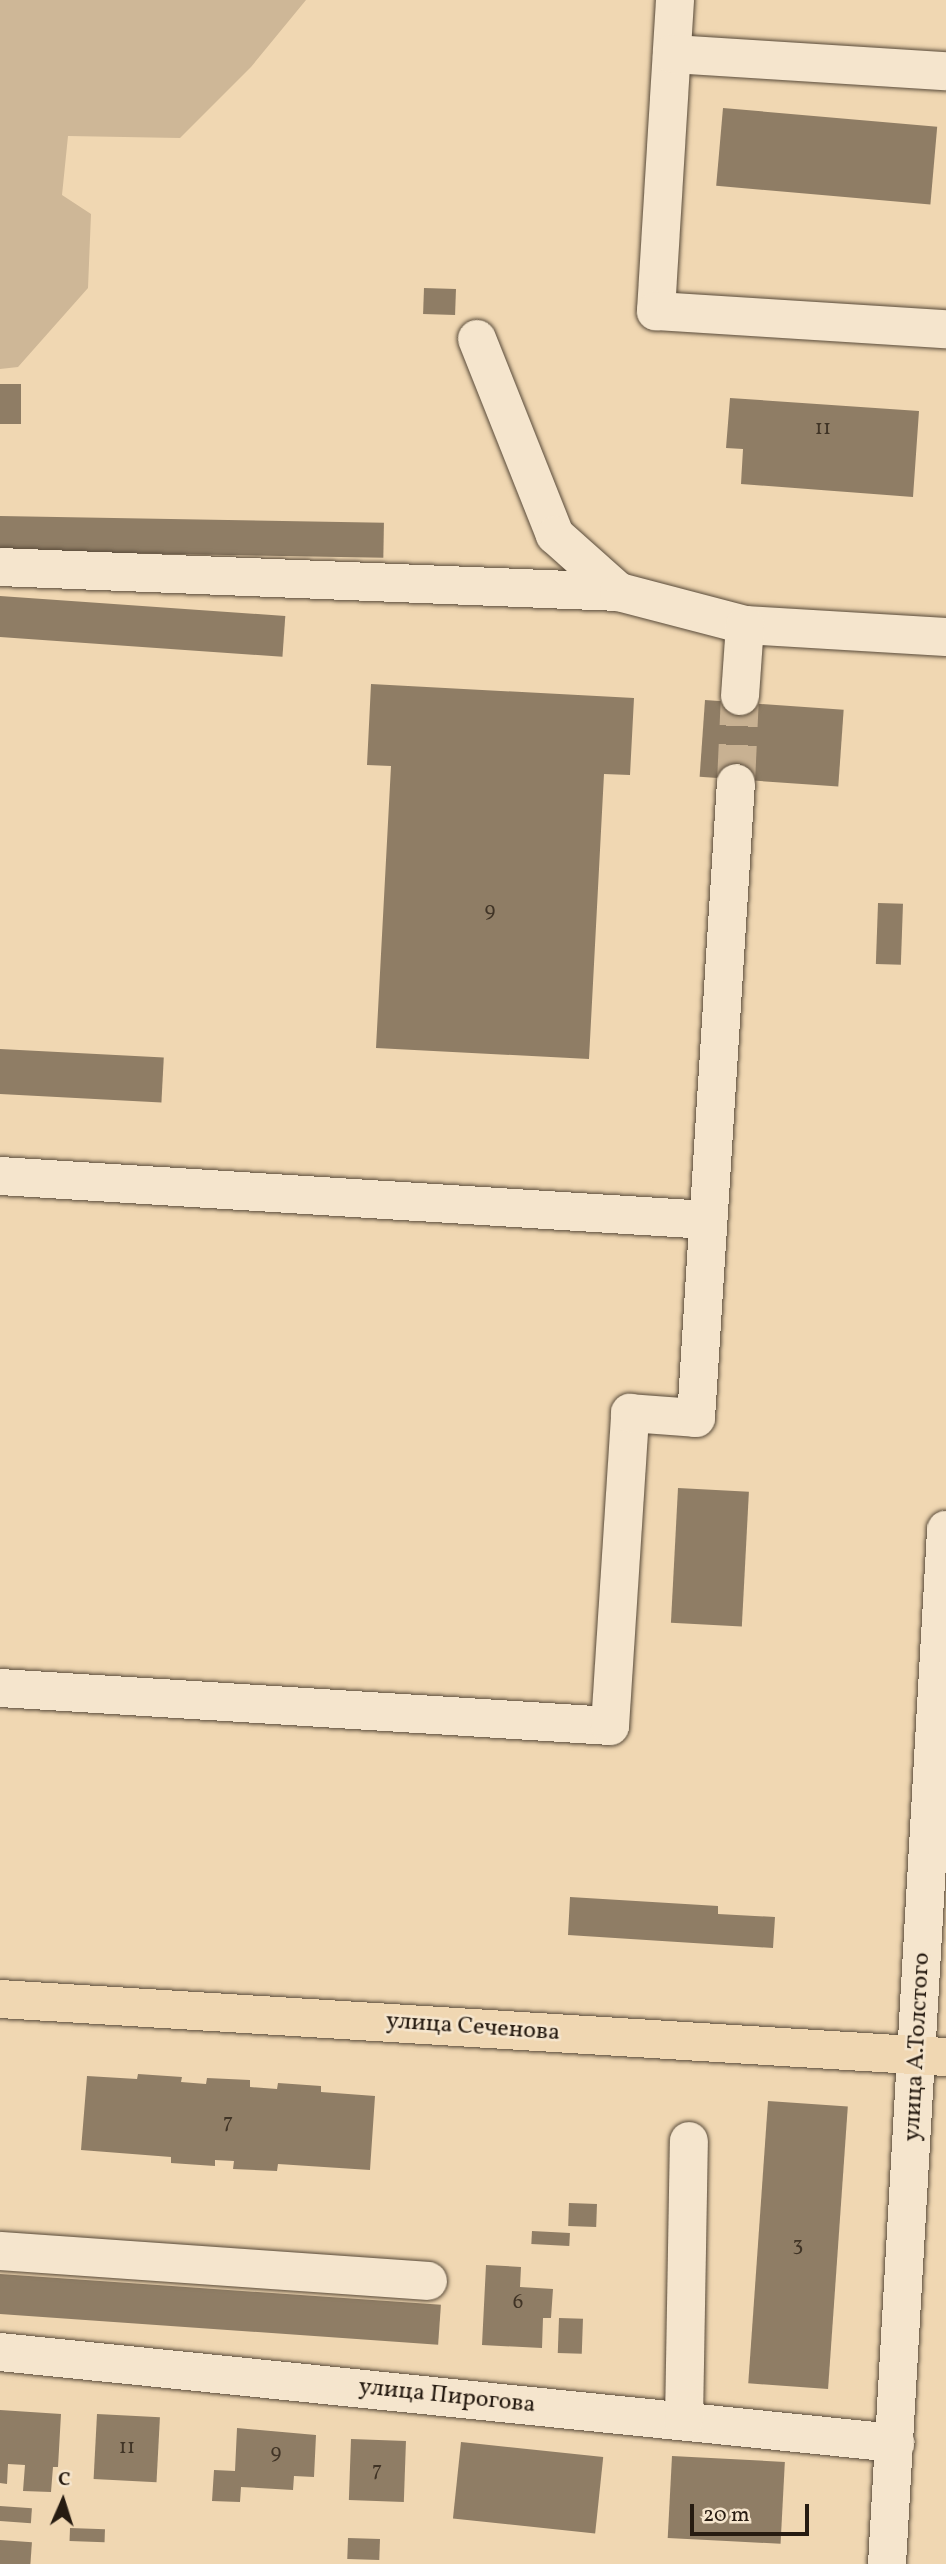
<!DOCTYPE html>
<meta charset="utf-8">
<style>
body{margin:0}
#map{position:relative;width:946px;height:2564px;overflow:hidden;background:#f0d7b2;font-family:Vollkorn,serif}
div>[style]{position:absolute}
.green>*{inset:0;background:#ceb797}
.building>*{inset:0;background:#8f7d65;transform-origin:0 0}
.minor-tunnel>*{height:38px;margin-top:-19px;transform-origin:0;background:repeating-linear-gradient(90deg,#c8b192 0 38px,transparent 0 57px)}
.roads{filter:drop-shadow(0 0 2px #584a39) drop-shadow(0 0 2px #584a39)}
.minor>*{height:38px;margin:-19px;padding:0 19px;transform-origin:19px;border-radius:19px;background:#f5e5cd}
.major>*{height:38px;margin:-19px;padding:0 19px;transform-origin:19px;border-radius:19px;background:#f0d7b2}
span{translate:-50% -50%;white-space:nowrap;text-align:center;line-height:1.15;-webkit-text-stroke:5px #f5e5cd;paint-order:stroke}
.number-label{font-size:21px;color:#403426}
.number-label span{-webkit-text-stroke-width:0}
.street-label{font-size:24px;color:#261b11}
.north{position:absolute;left:28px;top:2466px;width:70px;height:70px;-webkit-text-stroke:5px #f5e5cd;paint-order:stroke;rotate:3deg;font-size:19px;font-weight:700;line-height:28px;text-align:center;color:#261b11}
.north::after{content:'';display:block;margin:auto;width:24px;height:32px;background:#261b11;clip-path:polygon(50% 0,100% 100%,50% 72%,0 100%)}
.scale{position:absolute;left:690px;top:2504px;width:119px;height:32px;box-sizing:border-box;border:4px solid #261b11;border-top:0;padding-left:9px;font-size:21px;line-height:24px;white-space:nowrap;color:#261b11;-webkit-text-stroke:5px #f5e5cd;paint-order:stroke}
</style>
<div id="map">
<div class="green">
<div style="clip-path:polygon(0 0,306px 0,251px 67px,180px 138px,68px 136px,62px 195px,91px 214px,88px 288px,18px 367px,0 369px)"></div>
</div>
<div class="building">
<div style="left:723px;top:108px;width:215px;height:78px;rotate:5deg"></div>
<div style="left:424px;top:288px;width:32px;height:26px;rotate:2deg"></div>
<div style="left:0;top:384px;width:21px;height:40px"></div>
<div style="clip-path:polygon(730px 398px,919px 411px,913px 497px,741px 484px,743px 449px,726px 448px)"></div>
<div style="left:0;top:516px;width:384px;height:35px;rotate:1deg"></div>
<div style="left:0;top:596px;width:286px;height:41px;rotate:4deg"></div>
<div style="clip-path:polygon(371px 684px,634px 698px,630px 775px,604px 774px,589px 1059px,376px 1048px,391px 766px,367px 765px)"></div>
<div style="left:705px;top:700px;width:139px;height:77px;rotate:4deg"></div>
<div style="left:878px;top:903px;width:25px;height:61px;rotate:2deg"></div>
<div style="left:0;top:1049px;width:164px;height:45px;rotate:3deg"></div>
<div style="left:678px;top:1488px;width:71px;height:135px;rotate:3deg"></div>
<div style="clip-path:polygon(570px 1897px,718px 1906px,718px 1914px,775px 1917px,773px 1948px,568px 1935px)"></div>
<div style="clip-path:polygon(138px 2074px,182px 2077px,181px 2082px,206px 2084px,207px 2078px,250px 2080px,250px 2087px,277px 2089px,278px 2083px,321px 2086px,321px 2092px,375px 2096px,370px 2170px,278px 2164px,277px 2171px,233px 2169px,234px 2161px,215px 2160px,215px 2166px,171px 2163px,171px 2157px,81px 2150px,87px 2076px,137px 2079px)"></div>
<div style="left:768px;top:2101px;width:80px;height:283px;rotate:4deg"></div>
<div style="left:569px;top:2203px;width:28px;height:23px;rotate:2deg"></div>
<div style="left:532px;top:2231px;width:38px;height:13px;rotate:3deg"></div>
<div style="clip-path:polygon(486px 2265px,521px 2267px,520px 2287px,553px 2289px,551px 2318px,543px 2318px,542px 2348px,482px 2345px)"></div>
<div style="left:0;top:2274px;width:442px;height:40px;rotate:4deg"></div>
<div style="left:559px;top:2318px;width:24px;height:35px;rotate:2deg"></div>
<div style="clip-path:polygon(0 2410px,61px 2414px,58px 2467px,53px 2467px,51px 2492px,23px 2491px,25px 2465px,8px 2464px,7px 2484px,0 2483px)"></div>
<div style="left:97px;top:2414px;width:63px;height:65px;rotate:3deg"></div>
<div style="clip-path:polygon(237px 2428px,316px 2435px,314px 2477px,294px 2476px,293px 2490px,241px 2487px,240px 2502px,212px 2501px,214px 2470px,235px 2471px)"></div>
<div style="left:351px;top:2439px;width:55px;height:61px;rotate:2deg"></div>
<div style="left:461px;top:2442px;width:143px;height:77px;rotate:6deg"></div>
<div style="left:672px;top:2456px;width:113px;height:82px;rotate:3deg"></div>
<div style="left:0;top:2506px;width:32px;height:15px;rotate:4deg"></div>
<div style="left:70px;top:2528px;width:35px;height:13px;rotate:2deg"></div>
<div style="left:348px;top:2538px;width:32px;height:21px;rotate:2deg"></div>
<div style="left:0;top:2540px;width:32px;height:24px;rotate:4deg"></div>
</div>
<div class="minor-tunnel">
<div style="left:736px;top:783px;width:87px;rotate:-87.4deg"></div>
</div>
<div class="roads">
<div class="minor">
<div style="left:675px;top:0;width:312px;rotate:93.5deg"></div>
<div style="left:656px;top:311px;width:291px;rotate:3.6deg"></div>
<div style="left:672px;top:54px;width:275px;rotate:3.6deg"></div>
<div style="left:477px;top:339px;width:211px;rotate:68.3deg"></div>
<div style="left:555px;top:535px;width:86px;rotate:41.7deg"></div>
<div style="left:0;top:567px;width:620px;rotate:2.31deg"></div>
<div style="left:619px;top:592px;width:130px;rotate:14.7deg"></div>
<div style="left:745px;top:625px;width:201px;rotate:3.4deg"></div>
<div style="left:740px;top:696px;width:71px;rotate:-86deg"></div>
<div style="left:0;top:1176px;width:709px;rotate:3.56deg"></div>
<div style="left:0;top:1688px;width:611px;rotate:3.56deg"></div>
<div style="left:610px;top:1726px;width:314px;rotate:-86.3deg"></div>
<div style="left:630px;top:1413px;width:66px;rotate:4.3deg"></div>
<div style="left:696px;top:1418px;width:636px;rotate:-86.4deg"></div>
<div style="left:0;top:2251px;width:429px;rotate:4deg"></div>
<div style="left:0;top:2352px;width:900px;rotate:5.81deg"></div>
<div style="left:684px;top:2421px;width:280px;rotate:-89deg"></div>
<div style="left:887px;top:2564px;width:1036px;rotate:-86.73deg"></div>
</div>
<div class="major">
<div style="left:0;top:1999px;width:948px;rotate:3.51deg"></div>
</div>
</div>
<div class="number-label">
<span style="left:823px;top:429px">11</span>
<span style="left:490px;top:911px">9</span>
<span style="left:228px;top:2123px">7</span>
<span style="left:798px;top:2245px">3</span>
<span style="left:518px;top:2303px">6</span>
<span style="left:127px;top:2448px">11</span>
<span style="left:276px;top:2453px">9</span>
<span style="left:377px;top:2471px">7</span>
</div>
<div class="street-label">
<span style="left:473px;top:2028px;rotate:4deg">улица Сеченова</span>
<span style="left:918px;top:2047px;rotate:-87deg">улица А.Толстого</span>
<span style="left:447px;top:2397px;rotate:6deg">улица Пирогова</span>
</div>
<div class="north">С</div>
<div class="scale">20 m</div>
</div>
